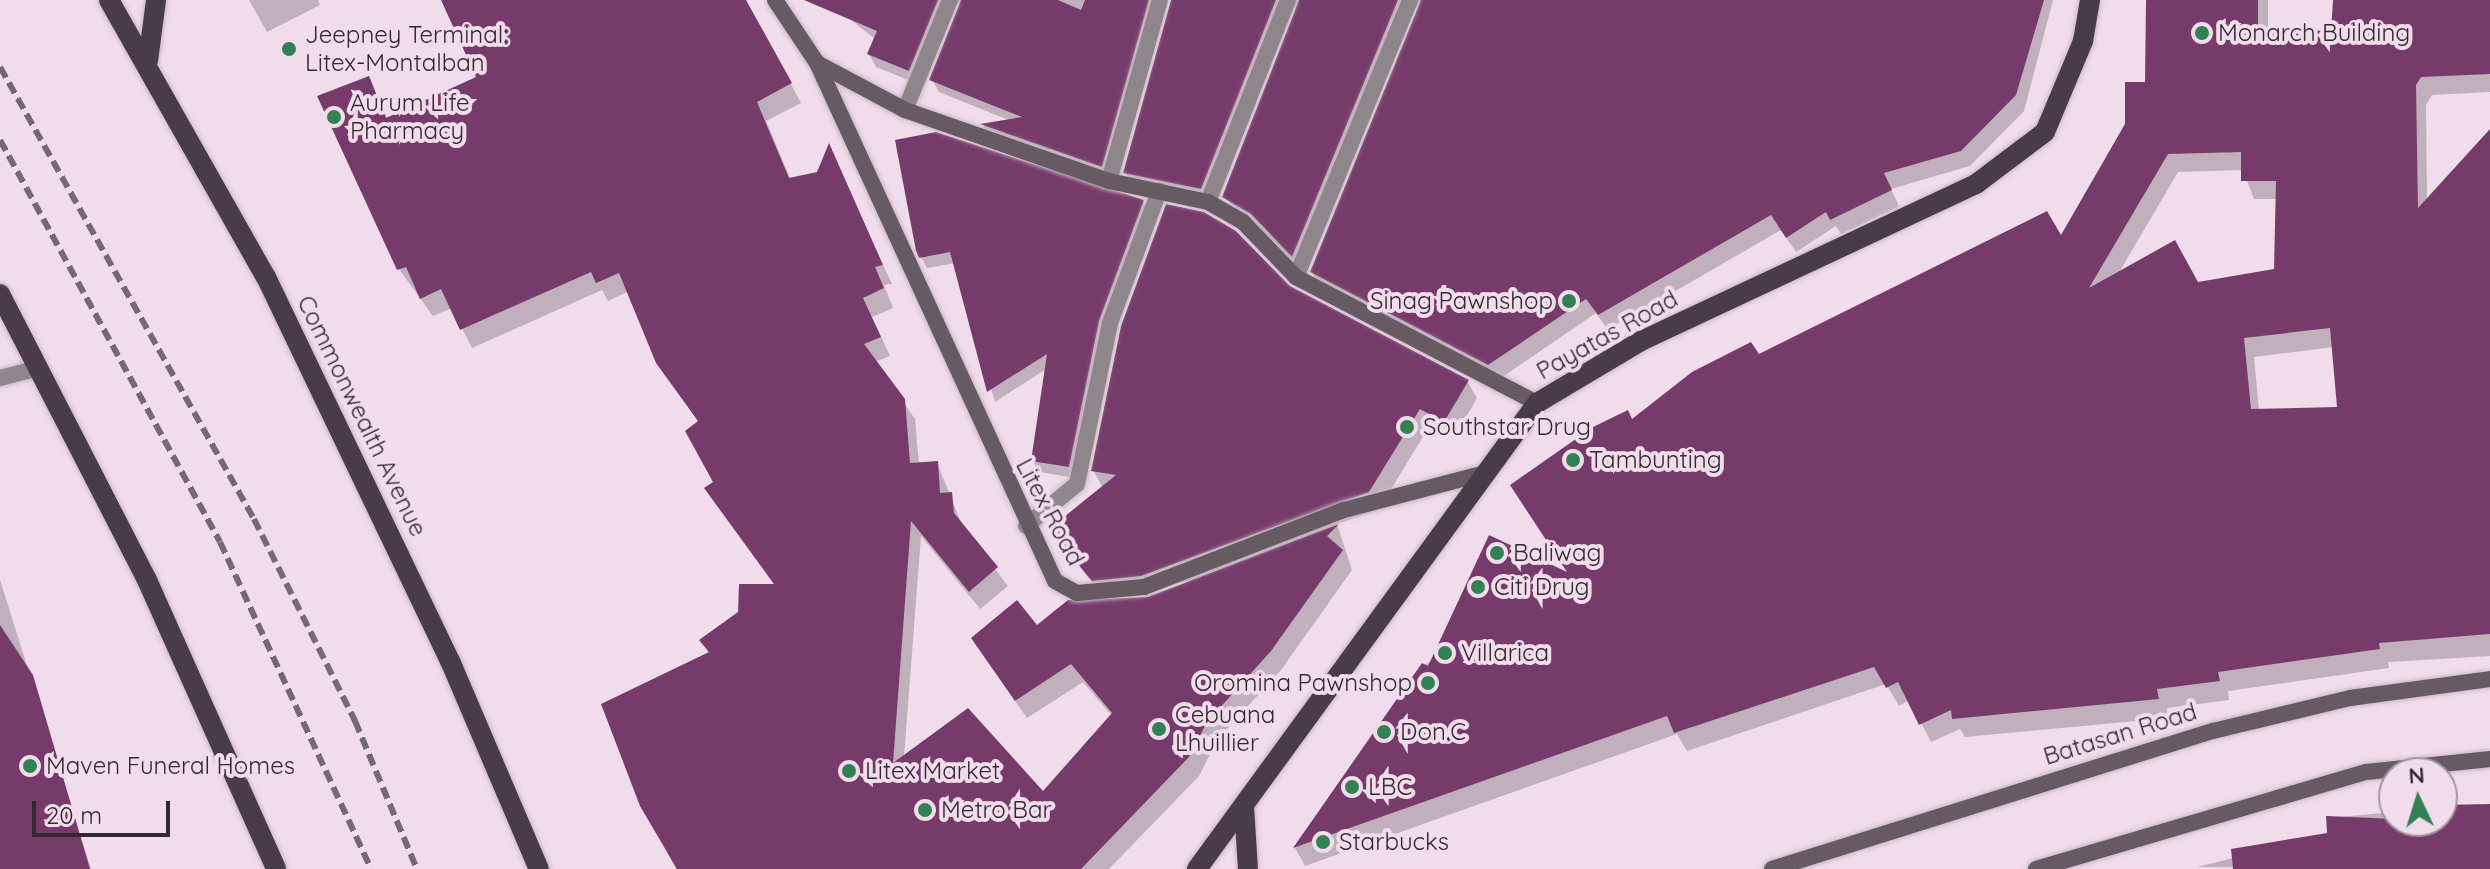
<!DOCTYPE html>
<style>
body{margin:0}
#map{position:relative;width:2490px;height:869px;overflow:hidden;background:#f0dceb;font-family:Quicksand,sans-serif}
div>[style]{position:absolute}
.shadow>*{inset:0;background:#0003}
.building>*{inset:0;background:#773b6b}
.roads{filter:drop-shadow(0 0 2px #cab8c6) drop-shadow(0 0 2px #cab8c6)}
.street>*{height:16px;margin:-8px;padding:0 8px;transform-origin:8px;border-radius:8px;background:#8f868c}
.secondary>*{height:16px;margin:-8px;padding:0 8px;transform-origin:8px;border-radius:8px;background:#665b63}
.primary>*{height:20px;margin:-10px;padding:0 10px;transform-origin:10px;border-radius:10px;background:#4a3c47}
.rail>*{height:6px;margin-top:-3px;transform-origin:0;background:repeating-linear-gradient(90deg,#746871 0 12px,transparent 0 18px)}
.dots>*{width:22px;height:22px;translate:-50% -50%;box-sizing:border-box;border:4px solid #f0dceb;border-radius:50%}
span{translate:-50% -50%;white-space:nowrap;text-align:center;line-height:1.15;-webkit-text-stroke:8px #f0dceb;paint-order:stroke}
.poi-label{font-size:24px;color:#322a30}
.left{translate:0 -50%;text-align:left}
.right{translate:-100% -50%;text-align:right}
.street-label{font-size:24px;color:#322a30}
.north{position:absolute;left:2378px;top:757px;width:80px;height:80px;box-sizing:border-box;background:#f0dceb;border:2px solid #a495a0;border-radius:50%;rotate:356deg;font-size:22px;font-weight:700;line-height:32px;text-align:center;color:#322a30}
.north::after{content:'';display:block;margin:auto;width:28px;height:36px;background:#318253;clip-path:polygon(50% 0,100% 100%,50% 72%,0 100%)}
.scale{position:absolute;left:32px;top:801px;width:138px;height:36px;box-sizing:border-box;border:4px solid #322a30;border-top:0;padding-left:10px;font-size:24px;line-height:28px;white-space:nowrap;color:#322a30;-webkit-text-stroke:6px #f0dceb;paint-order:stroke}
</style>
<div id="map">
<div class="shadow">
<div style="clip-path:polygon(249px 0,318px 0,320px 5px,267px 32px)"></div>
<div style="clip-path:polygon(454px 0,716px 0,767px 40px,801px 103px,766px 121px,791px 180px,819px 174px,829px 148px,892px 284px,884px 285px,893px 308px,872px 317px,890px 356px,875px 362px,915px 419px,919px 464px,937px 463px,963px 527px,1008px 586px,980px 609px,921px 536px,904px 757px,1043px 794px,1112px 716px,1083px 682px,1027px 718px,985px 657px,1037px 628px,1205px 578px,1103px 597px,1052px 530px,1103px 488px,1093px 470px,1289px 288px,1467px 381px,1477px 398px,1454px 438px,1430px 425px,1379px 509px,1337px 524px,1352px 570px,1281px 670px,1217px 740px,1199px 776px,1109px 869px,676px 869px,642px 805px,709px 654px,702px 640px,775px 586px,707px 489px,715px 482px,699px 423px,658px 362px,629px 291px,608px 301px,602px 290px,472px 348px,452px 308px,433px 316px,399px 269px,320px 97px,368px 78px,388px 120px,479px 78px)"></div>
<div style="clip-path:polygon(858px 0,1160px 0,1108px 178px,989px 137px,983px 126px,1011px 121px,939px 92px,932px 79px,963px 2px,947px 7px,916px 83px,876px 67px,869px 54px,875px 39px,850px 19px)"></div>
<div style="clip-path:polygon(1223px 0,2053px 0,2024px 111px,1970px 166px,1891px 189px,1899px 206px,1841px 234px,1836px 226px,1796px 252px,1781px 230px,1608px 330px,1596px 313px,1498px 380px,1321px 287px,1312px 272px,1421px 6px,1408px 11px,1301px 271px,1224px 197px,1300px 6px,1286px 11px,1210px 204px,1134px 188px,1125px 172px)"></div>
<div style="clip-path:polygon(evenodd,2146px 0,2268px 0,2268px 32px,2333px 33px,2334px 0,2490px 0,2490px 92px,2432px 95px,2426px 105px,2427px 201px,2490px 132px,2490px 656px,2388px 662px,2389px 668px,2228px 691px,2229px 700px,2167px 708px,2168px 718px,1965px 737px,1960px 729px,1931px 742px,1909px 700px,1899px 706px,1886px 684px,1687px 751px,1677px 734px,1305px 866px,1295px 848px,1423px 666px,1570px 576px,1632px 421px,1758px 357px,2061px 239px,2147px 84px,2146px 0,2243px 170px,2254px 199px,2278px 199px,2276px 271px,2197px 284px,2118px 274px,2178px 172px,2243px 170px,2146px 0,2334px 347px,2339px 409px,2259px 411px,2254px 357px,2334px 347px)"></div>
<div style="clip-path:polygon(1143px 201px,1149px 212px,1075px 478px,1039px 472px,1033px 461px,1046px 369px,995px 402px,955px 263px,927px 268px,921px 257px)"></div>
<div style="clip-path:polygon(0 580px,91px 869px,0 869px)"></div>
<div style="clip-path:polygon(2490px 806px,2490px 869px,2197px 867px,2329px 834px,2328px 818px,2394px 812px,2394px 821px,2442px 821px,2442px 808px)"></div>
</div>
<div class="building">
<div style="clip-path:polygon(441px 0,746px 0,792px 83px,757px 102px,789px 178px,817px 172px,829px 143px,883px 265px,875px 267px,884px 288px,863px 298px,881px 337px,864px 344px,905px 399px,910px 463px,938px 461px,940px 493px,952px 492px,954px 513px,998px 567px,969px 592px,911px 521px,893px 763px,968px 708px,1043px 791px,1112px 713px,1071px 664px,1015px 701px,971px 638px,1017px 600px,1037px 625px,1068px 600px,1148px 597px,1339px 524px,1327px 536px,1343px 550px,1271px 651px,1207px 722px,1189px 757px,1081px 869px,677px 869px,640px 806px,601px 704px,709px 652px,699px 640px,738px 612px,739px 584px,774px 584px,704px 488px,713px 482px,685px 431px,698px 421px,656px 363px,619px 273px,596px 283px,591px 272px,460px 330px,441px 289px,420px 299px,406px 267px,397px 270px,317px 96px,369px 76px,386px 118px,476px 77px)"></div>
<div style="clip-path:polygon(804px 0,938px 0,909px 71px,867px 54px,877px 31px)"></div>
<div style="clip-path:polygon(961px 0,1058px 0,1081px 10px,1085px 0,1149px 0,1102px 167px,980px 124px,1022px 117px,929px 80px)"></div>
<div style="clip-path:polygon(1171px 0,1276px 0,1201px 189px,1123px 173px)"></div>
<div style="clip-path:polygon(1299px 0,1398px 0,1292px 257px,1251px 214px,1222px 197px)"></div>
<div style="clip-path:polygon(1421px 0,2044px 0,2016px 95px,1961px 151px,1884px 173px,1892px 190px,1830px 220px,1826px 212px,1786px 238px,1771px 215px,1598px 315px,1586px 299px,1488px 365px,1310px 272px)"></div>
<div style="clip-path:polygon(evenodd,2146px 0,2258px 0,2258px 29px,2331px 31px,2333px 0,2490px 0,2490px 74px,2421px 77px,2416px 85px,2418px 208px,2490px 129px,2490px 634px,2379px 643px,2380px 649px,2218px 672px,2220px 681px,2157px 689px,2159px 699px,1952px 719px,1951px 710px,1919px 725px,1898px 682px,1886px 688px,1874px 667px,1674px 733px,1667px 716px,1293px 848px,1422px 663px,1428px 666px,1489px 535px,1567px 572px,1510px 485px,1593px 427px,1628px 410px,1632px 419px,1692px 372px,1751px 342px,1759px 354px,2047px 211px,2061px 235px,2125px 124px,2125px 82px,2145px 82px,2146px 0,2241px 152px,2241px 181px,2276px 181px,2274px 269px,2198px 282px,2175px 240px,2089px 288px,2168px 154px,2241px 152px,2146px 0,2330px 328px,2337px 407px,2251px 409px,2244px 338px,2330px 328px)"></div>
<div style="clip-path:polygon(936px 132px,1144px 200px,1099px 321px,1069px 467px,1031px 461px,1047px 354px,987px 392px,950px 252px,919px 258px,916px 251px,895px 140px)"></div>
<div style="clip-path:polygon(1166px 204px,1204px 212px,1236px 231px,1290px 286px,1469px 380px,1444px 422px,1420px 409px,1369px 492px,1141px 576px,1092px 581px,1049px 529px,1116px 475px,1091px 471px,1121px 326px)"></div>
<div style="clip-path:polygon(0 625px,33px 675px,90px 869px,0 869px)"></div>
<div style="clip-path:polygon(2490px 804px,2490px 869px,2233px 869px,2231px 849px,2327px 833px,2326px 816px,2442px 821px,2442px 805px)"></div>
</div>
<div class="roads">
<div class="street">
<div style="left:905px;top:110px;width:119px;rotate:-67.8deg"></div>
<div style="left:1109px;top:181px;width:188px;rotate:-74.3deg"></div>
<div style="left:1208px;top:202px;width:217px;rotate:-68.4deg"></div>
<div style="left:1296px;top:277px;width:300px;rotate:-67.6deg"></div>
<div style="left:0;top:378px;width:40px;rotate:-14.4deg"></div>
<div style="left:1026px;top:526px;width:66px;rotate:-39.5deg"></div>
<div style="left:1077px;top:484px;width:164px;rotate:-78.4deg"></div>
<div style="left:1110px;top:323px;width:141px;rotate:-69.6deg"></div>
</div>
<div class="secondary">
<div style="left:775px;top:0;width:76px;rotate:56.3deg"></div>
<div style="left:817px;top:63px;width:100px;rotate:28.1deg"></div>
<div style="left:905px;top:110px;width:216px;rotate:19.2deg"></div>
<div style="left:1109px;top:181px;width:101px;rotate:12deg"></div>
<div style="left:1208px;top:202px;width:40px;rotate:29.7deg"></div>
<div style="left:1243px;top:222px;width:76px;rotate:46.1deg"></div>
<div style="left:1296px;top:277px;width:272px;rotate:27.6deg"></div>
<div style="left:817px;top:63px;width:570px;rotate:65.32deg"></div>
<div style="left:1055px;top:581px;width:25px;rotate:29deg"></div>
<div style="left:1077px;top:593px;width:67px;rotate:-5.1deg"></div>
<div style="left:1144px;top:587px;width:214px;rotate:-21.1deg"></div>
<div style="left:1344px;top:510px;width:138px;rotate:-14.7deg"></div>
<div style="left:1772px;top:869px;width:462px;rotate:-17.4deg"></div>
<div style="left:2213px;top:731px;width:141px;rotate:-13.5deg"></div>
<div style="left:2350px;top:698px;width:141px;rotate:-7.7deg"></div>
<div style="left:2036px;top:869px;width:344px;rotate:-16.4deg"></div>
<div style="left:2366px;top:772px;width:125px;rotate:-6deg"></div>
</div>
<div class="primary">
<div style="left:109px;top:0;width:318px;rotate:60.5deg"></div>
<div style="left:266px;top:277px;width:428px;rotate:64.4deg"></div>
<div style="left:451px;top:663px;width:224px;rotate:66.9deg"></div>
<div style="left:148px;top:61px;width:62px;rotate:-82.5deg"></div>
<div style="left:0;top:294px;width:322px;rotate:62.8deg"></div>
<div style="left:147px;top:580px;width:316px;rotate:65.9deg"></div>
<div style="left:1244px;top:806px;width:63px;rotate:86.4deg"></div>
<div style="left:1197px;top:869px;width:577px;rotate:-53.88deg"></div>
<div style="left:1537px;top:403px;width:121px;rotate:-30.8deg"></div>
<div style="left:1641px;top:341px;width:370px;rotate:-25.1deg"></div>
<div style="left:1976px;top:184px;width:86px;rotate:-37deg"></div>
<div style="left:2045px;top:132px;width:99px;rotate:-67.3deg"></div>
<div style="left:2083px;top:41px;width:42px;rotate:-80.3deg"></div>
</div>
</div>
<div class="rail">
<div style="left:0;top:67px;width:518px;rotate:60.67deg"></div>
<div style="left:254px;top:519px;width:226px;rotate:63.4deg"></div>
<div style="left:355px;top:721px;width:160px;rotate:67.3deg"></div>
<div style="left:0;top:140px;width:458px;rotate:61.3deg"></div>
<div style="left:220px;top:542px;width:360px;rotate:65.2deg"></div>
</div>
<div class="dots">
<div style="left:2202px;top:33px;background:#318253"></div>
<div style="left:289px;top:49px;background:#318253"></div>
<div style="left:334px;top:117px;background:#318253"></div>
<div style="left:1569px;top:301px;background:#318253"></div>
<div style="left:1407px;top:427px;background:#318253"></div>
<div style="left:1573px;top:460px;background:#318253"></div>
<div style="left:1497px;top:553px;background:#318253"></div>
<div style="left:1478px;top:587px;background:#318253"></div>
<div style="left:1445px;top:653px;background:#318253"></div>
<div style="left:1428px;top:683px;background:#318253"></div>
<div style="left:1159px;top:729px;background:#318253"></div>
<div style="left:1384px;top:732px;background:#318253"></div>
<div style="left:30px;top:766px;background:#318253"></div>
<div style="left:849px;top:771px;background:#318253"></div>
<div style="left:1352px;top:787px;background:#318253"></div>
<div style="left:925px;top:810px;background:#318253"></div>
<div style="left:1323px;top:842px;background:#318253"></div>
</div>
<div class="poi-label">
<span class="left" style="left:2218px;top:33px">Monarch Building</span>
<span class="left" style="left:305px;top:49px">Jeepney Terminal:<br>Litex-Montalban</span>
<span class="left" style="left:350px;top:117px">Aurum Life<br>Pharmacy</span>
<span class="right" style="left:1553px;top:301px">Sinag Pawnshop</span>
<span class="left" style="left:1423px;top:427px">Southstar Drug</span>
<span class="left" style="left:1589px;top:460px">Tambunting</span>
<span class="left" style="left:1513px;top:553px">Baliwag</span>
<span class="left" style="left:1494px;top:587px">Citi Drug</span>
<span class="left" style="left:1461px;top:653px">Villarica</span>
<span class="right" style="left:1412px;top:683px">Oromina Pawnshop</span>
<span class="left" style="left:1175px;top:729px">Cebuana<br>Lhuillier</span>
<span class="left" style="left:1400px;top:732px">Don.C</span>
<span class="left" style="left:46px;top:766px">Maven Funeral Homes</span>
<span class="left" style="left:865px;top:771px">Litex Market</span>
<span class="left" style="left:1368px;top:787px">LBC</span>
<span class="left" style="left:941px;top:810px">Metro Bar</span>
<span class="left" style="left:1339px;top:842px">Starbucks</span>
</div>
<div class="street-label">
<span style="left:1607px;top:335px;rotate:-29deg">Payatas Road</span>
<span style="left:362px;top:416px;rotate:64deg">Commonwealth Avenue</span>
<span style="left:1050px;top:512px;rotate:62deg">Litex Road</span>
<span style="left:2120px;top:734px;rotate:-17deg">Batasan Road</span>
</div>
<div class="north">N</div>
<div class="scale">20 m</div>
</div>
